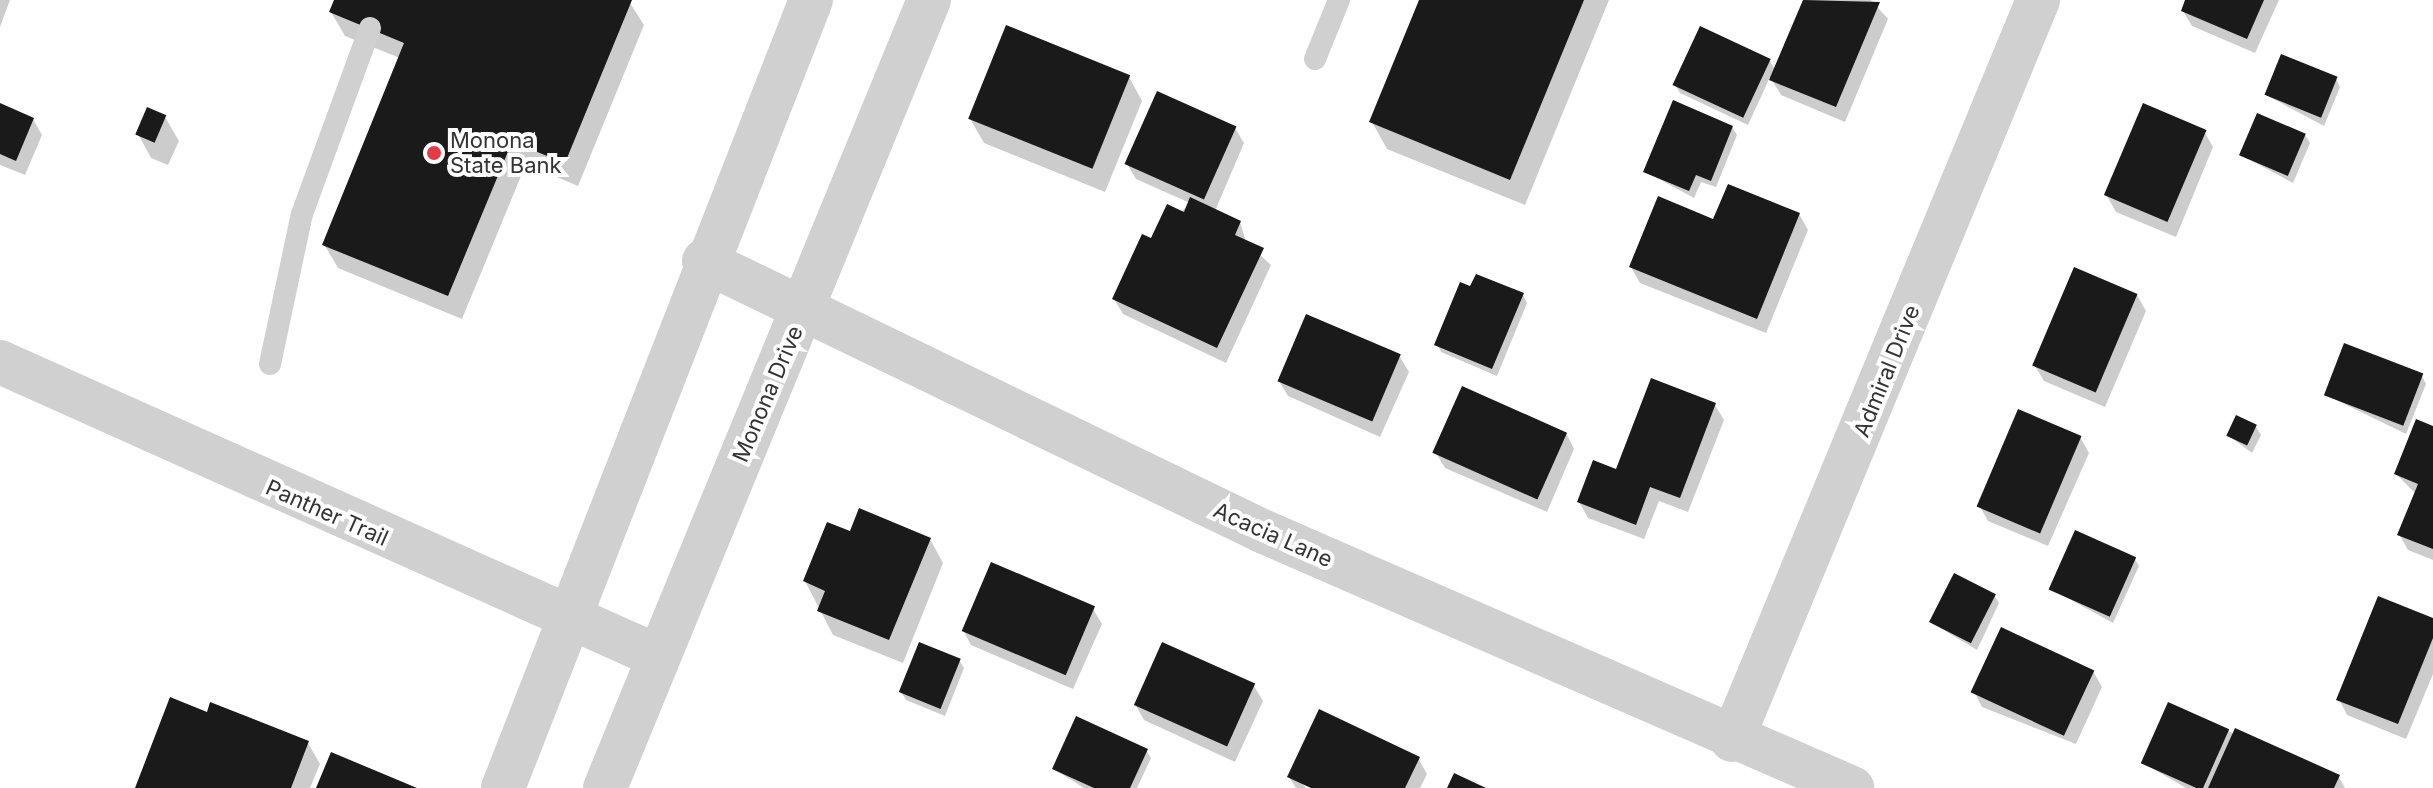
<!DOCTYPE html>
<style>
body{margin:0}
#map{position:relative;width:2433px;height:788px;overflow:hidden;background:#fff;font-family:Inter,sans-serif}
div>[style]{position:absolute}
.shadow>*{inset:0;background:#0003}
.building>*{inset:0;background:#1a1a1a;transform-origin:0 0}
.service>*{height:22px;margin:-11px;padding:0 11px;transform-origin:11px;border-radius:11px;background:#d0d0d0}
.minor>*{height:44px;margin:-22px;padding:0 22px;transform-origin:22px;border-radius:22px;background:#d0d0d0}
.tertiary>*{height:44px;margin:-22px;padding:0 22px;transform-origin:22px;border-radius:22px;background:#d0d0d0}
.dots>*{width:22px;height:22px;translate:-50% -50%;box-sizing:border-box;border:4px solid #fff;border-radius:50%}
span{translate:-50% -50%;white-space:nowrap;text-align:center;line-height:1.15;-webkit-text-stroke:8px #fff;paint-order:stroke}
.poi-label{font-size:22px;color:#333}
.left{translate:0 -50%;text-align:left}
.street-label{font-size:22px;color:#333}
</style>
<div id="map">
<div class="shadow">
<div style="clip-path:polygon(0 0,10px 0,0 27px)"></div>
<div style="clip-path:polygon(336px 0,628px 0,644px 25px,578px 186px,526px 164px,462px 319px,338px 268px,324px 244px,400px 58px,345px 36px,331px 12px)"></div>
<div style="clip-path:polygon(1421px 0,1609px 0,1525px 205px,1387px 149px,1372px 122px)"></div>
<div style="clip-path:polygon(1805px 0,1871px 0,1888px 19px,1845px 122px,1781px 95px,1770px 77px,1748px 125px,1680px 93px,1675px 85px,1770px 61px,1775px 70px)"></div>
<div style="clip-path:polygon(2188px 0,2279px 0,2255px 53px,2192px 26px,2183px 11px)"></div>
<div style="clip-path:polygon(1129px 77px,1142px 101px,1105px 192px,984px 143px,970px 119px)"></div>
<div style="clip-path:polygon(2336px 79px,2340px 87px,2324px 126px,2266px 95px)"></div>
<div style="clip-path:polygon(0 105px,33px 119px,42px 135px,25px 175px,0 165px)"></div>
<div style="clip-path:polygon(165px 117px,179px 141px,168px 165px,151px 158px,138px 134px)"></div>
<div style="clip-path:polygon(1732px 127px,1737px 135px,1716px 187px,1701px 182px,1694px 198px,1646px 172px)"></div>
<div style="clip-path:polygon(1235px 128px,1244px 143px,1215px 211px,1240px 222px,1246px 242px,1271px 265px,1226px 363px,1123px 314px,1114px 299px,1152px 241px,1190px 203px,1136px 179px,1127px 164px)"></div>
<div style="clip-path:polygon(2204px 131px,2213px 147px,2176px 237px,2116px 212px,2107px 196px)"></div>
<div style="clip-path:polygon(2305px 135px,2310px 143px,2293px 183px,2241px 155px)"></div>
<div style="clip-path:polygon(1799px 214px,1808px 230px,1766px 333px,1640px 283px,1631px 267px,1714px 222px)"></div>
<div style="clip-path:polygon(1523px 295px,1527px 303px,1497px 376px,1441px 352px,1437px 344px)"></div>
<div style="clip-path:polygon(2137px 295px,2146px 311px,2105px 407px,2044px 381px,2035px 366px)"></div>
<div style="clip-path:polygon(1400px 357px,1409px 372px,1380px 437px,1288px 396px,1279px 381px)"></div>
<div style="clip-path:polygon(2422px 376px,2426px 384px,2406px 434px,2326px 395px)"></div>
<div style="clip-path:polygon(1715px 405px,1724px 420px,1688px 512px,1659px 501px,1644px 539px,1588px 518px,1579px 502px)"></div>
<div style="clip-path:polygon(2256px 427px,2261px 435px,2252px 453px,2229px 436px)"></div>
<div style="clip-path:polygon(2433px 428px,2433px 560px,2408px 550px,2399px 534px,2416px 494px,2396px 474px)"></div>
<div style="clip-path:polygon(1566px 433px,1574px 449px,1547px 512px,1445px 468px,1436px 453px)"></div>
<div style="clip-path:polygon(2080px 437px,2089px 453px,2048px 546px,1988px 521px,1979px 505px)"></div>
<div style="clip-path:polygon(851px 533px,930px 539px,943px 563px,903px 663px,833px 635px,805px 581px)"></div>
<div style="clip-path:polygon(2134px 558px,2139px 566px,2113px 623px,2051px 589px)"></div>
<div style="clip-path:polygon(1994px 595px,1999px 603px,1977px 650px,1932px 623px)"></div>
<div style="clip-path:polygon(1093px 609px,1102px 624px,1073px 689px,971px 645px,963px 630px)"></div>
<div style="clip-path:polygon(2433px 620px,2433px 674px,2406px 739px,2347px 715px,2339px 699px)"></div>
<div style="clip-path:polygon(959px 660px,964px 668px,945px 716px,906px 700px,901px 692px)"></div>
<div style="clip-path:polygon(2093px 671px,2102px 687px,2076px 744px,1982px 707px,1974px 691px)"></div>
<div style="clip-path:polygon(1254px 686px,1263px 701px,1235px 762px,1144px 720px,1135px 704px)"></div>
<div style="clip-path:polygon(208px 714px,308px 743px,320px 764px,310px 788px,137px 788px)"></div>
<div style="clip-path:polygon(2228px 731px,2339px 777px,2345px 788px,2186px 788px,2143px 763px)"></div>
<div style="clip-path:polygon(1146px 750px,1151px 758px,1137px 788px,1084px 788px,1054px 769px)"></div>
<div style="clip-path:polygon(1418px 758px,1427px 774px,1420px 788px,1316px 788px,1299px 780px,1306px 788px,1296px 788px,1289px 777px)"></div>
</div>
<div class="building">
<div style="clip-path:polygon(334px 0,632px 0,565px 163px,512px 142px,448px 296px,322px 245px,404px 43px,329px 12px)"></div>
<div style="clip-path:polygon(1419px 0,1584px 0,1510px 180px,1369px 122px)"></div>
<div style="clip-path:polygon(1803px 0,1880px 2px,1836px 107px,1769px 80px)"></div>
<div style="clip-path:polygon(2185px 0,2264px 0,2247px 39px,2181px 11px)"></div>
<div style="left:1006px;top:25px;width:134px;height:101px;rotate:22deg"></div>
<div style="left:1700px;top:26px;width:78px;height:65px;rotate:25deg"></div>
<div style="left:2281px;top:54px;width:61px;height:44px;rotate:22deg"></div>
<div style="left:1157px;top:91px;width:87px;height:80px;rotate:24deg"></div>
<div style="clip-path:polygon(1673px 100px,1733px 126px,1711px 181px,1696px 175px,1689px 191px,1643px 172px)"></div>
<div style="clip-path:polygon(0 103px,34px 118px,16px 161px,0 154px)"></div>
<div style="left:2143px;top:103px;width:69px;height:100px;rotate:23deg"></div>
<div style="left:147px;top:107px;width:21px;height:30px;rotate:23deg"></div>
<div style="left:2257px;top:113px;width:53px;height:46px;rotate:23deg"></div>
<div style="clip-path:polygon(1728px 184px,1800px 213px,1757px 319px,1629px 267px,1658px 196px,1713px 219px)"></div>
<div style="clip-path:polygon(1190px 197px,1241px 221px,1235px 235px,1264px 248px,1217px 348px,1112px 299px,1142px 234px,1151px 238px,1167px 204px,1184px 212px)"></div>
<div style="left:2074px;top:267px;width:69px;height:107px;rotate:23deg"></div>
<div style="clip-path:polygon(1476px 274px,1524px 293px,1492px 369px,1434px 345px,1460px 282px,1470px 286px)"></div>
<div style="left:1306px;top:314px;width:103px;height:73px;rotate:23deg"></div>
<div style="left:2344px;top:343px;width:85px;height:56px;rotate:21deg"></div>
<div style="clip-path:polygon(1651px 378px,1716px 403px,1680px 498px,1650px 487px,1636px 525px,1577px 502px,1593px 460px,1616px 469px)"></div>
<div style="left:1462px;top:386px;width:115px;height:73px;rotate:24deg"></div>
<div style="left:2018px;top:409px;width:69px;height:106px;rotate:23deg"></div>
<div style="left:2236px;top:415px;width:23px;height:23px;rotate:25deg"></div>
<div style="clip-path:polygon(2416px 419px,2433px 426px,2433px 549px,2397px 535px,2418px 484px,2394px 474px)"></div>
<div style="clip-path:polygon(859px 508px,931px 538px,889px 640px,817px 611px,825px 591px,803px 581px,827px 522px,850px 531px)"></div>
<div style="left:2075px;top:530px;width:67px;height:65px;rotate:24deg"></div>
<div style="left:991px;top:562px;width:113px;height:75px;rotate:23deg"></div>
<div style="left:1954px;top:573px;width:47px;height:55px;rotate:27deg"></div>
<div style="clip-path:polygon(2378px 596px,2433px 618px,2433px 638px,2398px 724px,2336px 700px)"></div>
<div style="left:2001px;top:627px;width:103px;height:72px;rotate:25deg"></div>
<div style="left:919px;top:642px;width:45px;height:54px;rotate:22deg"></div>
<div style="left:1162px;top:642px;width:102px;height:69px;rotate:24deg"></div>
<div style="clip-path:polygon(170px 697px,207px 712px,210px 702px,309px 741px,291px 788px,135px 788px)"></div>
<div style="left:2168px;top:702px;width:67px;height:67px;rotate:24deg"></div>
<div style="clip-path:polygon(1319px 709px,1420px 757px,1405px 788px,1311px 788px,1287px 777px)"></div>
<div style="clip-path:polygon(1076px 716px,1148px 749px,1130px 788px,1094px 788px,1052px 769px)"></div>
<div style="clip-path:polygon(2235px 728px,2340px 775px,2334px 788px,2208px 788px)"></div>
<div style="clip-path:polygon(331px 752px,417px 788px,316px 788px)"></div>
<div style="clip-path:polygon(1454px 773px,1486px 788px,1447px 788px)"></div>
</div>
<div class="service">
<div style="left:1315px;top:59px;width:64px;rotate:-67.9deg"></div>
<div style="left:270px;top:364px;width:153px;rotate:-78deg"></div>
<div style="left:302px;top:214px;width:198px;rotate:-69.9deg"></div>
</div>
<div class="minor">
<div style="left:704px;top:261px;width:620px;rotate:25.82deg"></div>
<div style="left:1262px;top:531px;width:644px;rotate:23.54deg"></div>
<div style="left:0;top:362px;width:720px;rotate:24.11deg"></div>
<div style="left:1732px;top:740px;width:801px;rotate:-67.53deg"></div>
</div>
<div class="tertiary">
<div style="left:503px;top:788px;width:846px;rotate:-68.65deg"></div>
<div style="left:605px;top:788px;width:852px;rotate:-67.65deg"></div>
</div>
<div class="dots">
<div style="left:434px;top:153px;background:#e63946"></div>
</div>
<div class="poi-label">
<span class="left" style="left:450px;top:153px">Monona<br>State Bank</span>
</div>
<div class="street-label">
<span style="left:1887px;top:371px;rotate:-68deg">Admiral Drive</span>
<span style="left:768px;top:394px;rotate:-67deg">Monona Drive</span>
<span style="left:327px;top:513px;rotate:24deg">Panther Trail</span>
<span style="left:1273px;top:535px;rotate:24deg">Acacia Lane</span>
</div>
</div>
